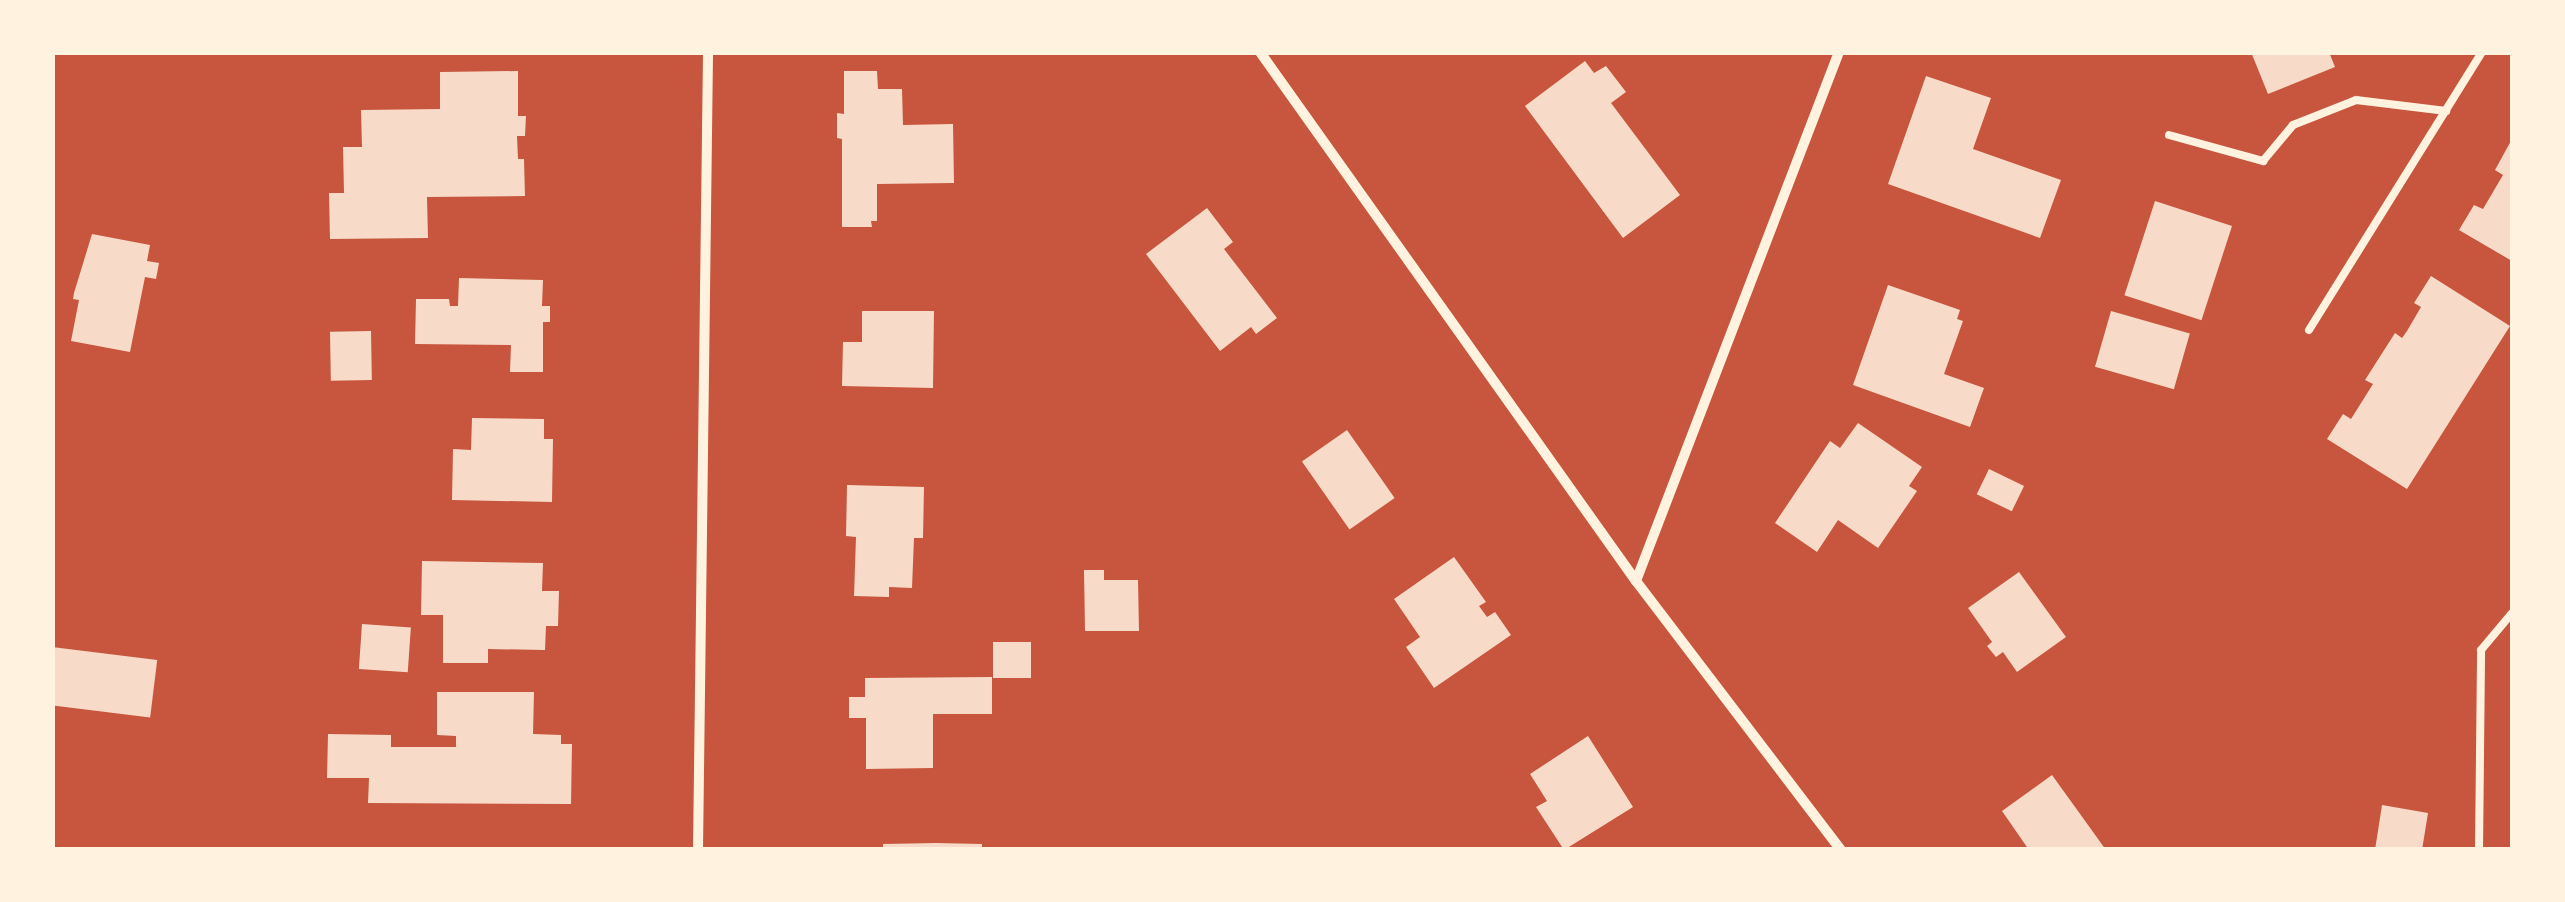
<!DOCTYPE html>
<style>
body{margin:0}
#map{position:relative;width:2565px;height:902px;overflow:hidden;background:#c8553d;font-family:Roboto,sans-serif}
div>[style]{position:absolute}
.building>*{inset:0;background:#f7dbc8;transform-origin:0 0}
.service>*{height:8px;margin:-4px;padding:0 4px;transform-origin:4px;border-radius:4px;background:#fff3e0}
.minor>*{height:10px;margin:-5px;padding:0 5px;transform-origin:5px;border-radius:5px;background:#fff3e0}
span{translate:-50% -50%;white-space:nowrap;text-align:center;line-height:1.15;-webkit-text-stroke:9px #fff3e0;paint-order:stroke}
.frame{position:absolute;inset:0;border:55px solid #fff3e0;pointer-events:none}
</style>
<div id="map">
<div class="building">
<div style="clip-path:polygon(2251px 52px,2329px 52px,2335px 67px,2268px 94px)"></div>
<div style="clip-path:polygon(1585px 61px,1594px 73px,1606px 66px,1626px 92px,1611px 103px,1680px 195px,1623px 238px,1525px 106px)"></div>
<div style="clip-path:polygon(518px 71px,518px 116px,526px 116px,525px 136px,517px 136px,518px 159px,524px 159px,525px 196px,427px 197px,428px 238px,330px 239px,329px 193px,344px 193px,343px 147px,362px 147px,361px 110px,440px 109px,440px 72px)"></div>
<div style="clip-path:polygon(844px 71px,877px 71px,878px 89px,902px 89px,903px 125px,953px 124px,954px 183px,877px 184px,877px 221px,871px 221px,872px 227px,842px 227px,842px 139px,837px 138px,837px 113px,844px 114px)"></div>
<div style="clip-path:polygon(1926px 76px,1991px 98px,1973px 149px,2061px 180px,2040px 238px,1888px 184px)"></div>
<div style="clip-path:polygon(2512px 139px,2512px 261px,2459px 230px,2474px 205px,2483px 209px,2503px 175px,2495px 170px)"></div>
<div style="left:2155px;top:201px;width:81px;height:99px;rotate:18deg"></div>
<div style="clip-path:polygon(1207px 208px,1233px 242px,1224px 249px,1277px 318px,1256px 334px,1251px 327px,1220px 351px,1146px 254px)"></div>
<div style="clip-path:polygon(92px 234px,150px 245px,147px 261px,159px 263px,156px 279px,145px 277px,130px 352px,71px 341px,79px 300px,73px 299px,74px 293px)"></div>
<div style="clip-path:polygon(2431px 276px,2510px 326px,2407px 489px,2327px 439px,2343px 414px,2351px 419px,2373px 384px,2365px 380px,2395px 333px,2402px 338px,2407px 331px,2421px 307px,2414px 303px)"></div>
<div style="clip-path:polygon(459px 278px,543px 280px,542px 306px,550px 306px,550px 322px,543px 322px,543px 372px,510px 372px,511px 345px,415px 344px,416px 299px,449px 299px,450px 306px,458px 306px)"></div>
<div style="clip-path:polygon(1888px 285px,1960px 310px,1957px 319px,1963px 321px,1944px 374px,1984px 388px,1970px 427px,1853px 385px)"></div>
<div style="clip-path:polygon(862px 311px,934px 311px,933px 388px,842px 386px,843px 342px,862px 342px)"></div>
<div style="left:2111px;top:311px;width:82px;height:58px;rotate:16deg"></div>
<div style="left:371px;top:331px;width:49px;height:41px;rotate:89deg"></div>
<div style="clip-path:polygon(472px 418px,544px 419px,544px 439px,553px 439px,552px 502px,452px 500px,453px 449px,471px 450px)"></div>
<div style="clip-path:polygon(1858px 423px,1922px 467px,1909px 486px,1917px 491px,1878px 548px,1838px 520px,1817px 552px,1775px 523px,1830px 441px,1840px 448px)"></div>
<div style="left:1347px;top:430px;width:83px;height:55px;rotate:55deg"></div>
<div style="left:1989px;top:469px;width:39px;height:28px;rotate:26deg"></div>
<div style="clip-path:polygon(847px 485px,924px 487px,923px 538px,914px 538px,912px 588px,889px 587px,889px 597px,854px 596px,856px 537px,846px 536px)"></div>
<div style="clip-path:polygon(1454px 557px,1486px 602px,1479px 606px,1487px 617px,1495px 612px,1511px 635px,1434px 688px,1406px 647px,1420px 637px,1394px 599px)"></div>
<div style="clip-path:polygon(422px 561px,543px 563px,542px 591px,559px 591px,558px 626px,546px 626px,545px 650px,488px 649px,488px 663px,443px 663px,443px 615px,421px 615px)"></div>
<div style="clip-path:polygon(1084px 570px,1104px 570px,1104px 580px,1138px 580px,1139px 631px,1085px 631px)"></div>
<div style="clip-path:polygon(2019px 572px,2066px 637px,2017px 672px,2003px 652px,1996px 657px,1987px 646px,1992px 642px,1968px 608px)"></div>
<div style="left:362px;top:624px;width:49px;height:45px;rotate:4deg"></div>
<div style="left:993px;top:642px;width:38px;height:36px"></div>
<div style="left:52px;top:647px;width:106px;height:58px;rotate:7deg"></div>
<div style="clip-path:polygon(992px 677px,992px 714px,933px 714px,933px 768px,866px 769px,866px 718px,849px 718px,849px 697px,865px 697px,865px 678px)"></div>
<div style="clip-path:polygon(437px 692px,534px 692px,533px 734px,561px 735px,561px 744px,572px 744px,571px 804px,368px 803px,369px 778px,327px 778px,328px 734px,391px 735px,391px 747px,456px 747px,456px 736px,437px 735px)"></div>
<div style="clip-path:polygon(1588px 736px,1633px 807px,1564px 850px,1536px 807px,1547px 801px,1530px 774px)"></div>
<div style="clip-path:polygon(2052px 775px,2106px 850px,2029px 850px,2002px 811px)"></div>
<div style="clip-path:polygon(2382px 805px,2428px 813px,2422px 850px,2375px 850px)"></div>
<div style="clip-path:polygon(936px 843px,982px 844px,982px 850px,883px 850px,883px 844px)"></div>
</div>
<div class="service">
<div style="left:2169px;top:135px;width:98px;rotate:15.5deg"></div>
<div style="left:2263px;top:161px;width:47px;rotate:-50.2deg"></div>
<div style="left:2293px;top:125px;width:68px;rotate:-21.6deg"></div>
<div style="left:2356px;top:100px;width:91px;rotate:7deg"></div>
<div style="left:2309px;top:330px;width:327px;rotate:-58.1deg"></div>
<div style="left:2479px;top:850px;width:200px;rotate:-89.4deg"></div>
<div style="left:2481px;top:650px;width:48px;rotate:-50deg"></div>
</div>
<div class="minor">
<div style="left:1260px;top:52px;width:649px;rotate:54.6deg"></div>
<div style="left:1636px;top:581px;width:338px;rotate:52.7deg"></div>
<div style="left:1636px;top:581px;width:567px;rotate:-69.01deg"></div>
<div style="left:698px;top:850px;width:798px;rotate:-89.28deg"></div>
</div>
<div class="frame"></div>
</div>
